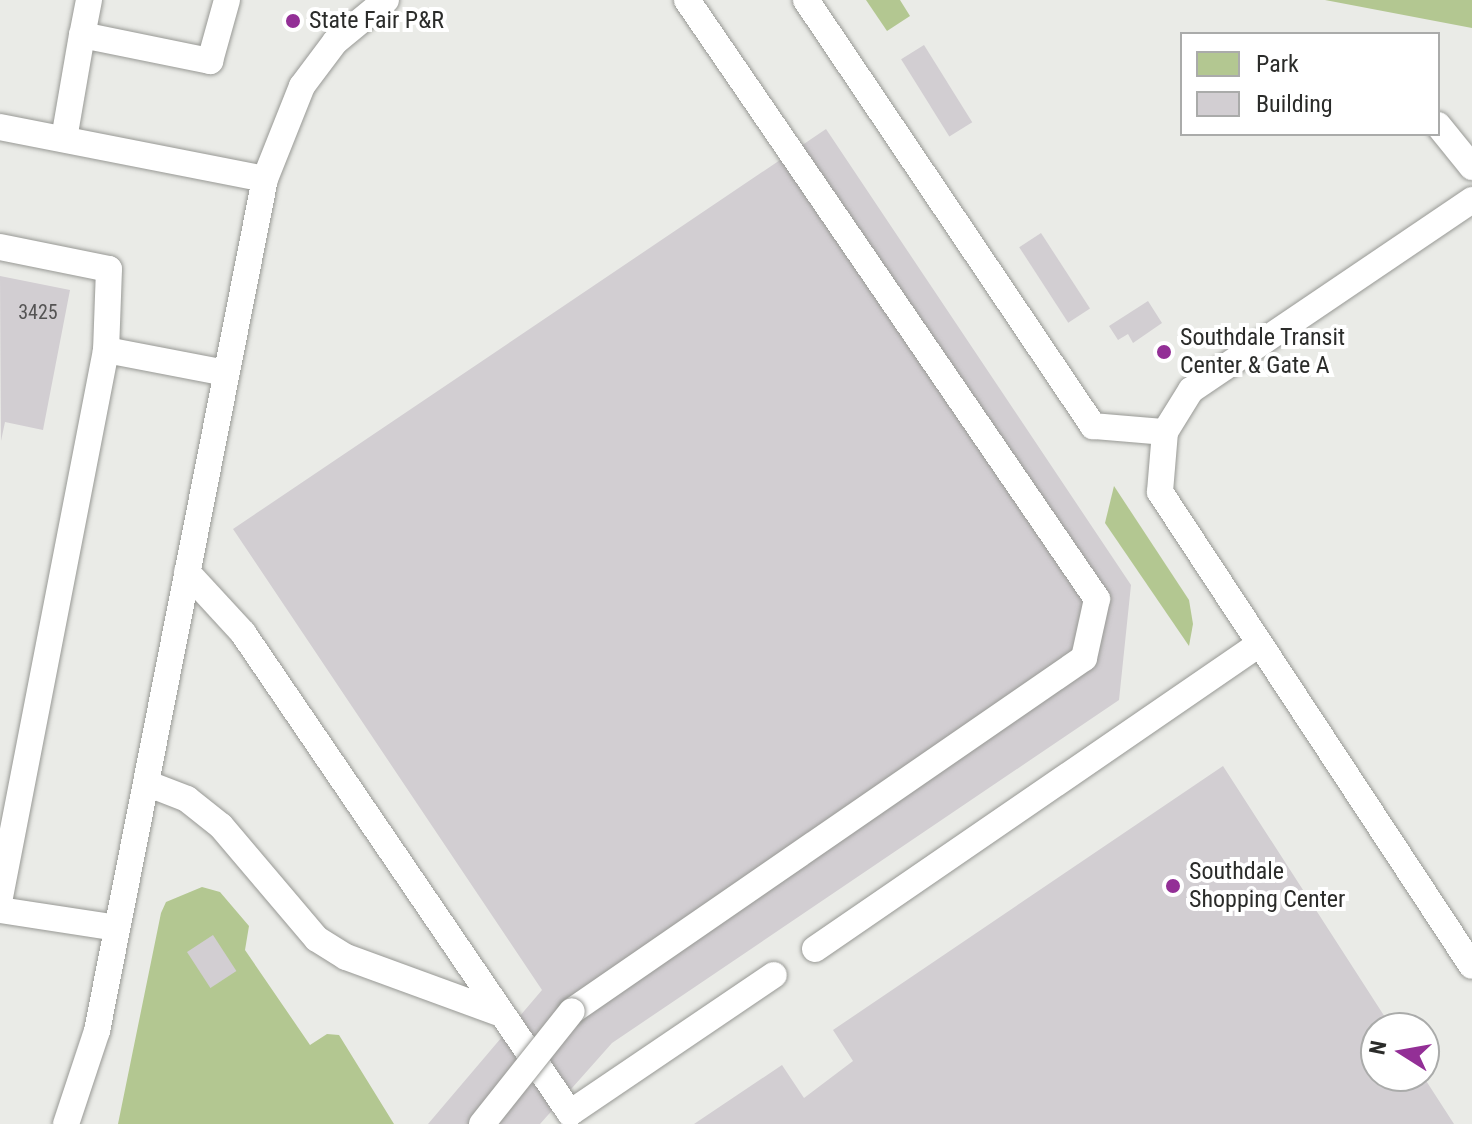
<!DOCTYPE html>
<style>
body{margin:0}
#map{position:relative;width:1472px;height:1124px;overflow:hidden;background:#eaebe7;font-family:"Roboto Condensed",sans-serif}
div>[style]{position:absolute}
.green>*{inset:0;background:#b3c791}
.building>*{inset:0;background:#d2ced2;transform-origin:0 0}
.roads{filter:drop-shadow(0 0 2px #989995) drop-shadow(0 0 2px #989995)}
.lane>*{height:26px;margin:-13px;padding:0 13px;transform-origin:13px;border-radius:13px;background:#fff}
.bridges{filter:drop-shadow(0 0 2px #989995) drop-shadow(0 0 2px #989995)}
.lane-bridge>*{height:26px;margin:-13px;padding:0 13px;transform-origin:13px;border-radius:13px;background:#fff}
.dots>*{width:22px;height:22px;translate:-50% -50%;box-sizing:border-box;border:4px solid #fff;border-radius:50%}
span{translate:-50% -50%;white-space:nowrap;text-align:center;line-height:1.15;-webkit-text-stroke:8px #fff;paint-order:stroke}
.number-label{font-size:20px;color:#555454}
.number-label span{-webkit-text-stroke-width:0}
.poi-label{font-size:24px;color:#2b2c2a}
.left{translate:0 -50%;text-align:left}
.legend{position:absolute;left:1180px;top:32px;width:260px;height:104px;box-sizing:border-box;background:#fff;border:2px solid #aaabaa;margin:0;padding:10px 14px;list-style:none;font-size:24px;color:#2b2c2a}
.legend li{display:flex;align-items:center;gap:16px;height:40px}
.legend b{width:40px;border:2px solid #aaabaa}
.north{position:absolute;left:1360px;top:1012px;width:80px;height:80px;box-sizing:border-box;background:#fff;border:2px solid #aaabaa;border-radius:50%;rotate:281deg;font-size:22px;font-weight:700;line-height:32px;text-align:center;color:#2b2c2a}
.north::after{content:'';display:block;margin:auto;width:28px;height:36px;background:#932f96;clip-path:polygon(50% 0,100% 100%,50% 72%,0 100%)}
</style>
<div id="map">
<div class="green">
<div style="clip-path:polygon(866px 0,900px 0,910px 16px,887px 31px)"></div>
<div style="clip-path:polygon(1325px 0,1472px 0,1472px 28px)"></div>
<div style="clip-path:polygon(1114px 486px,1189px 600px,1193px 624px,1189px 646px,1105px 523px)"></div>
<div style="clip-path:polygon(202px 887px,220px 892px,249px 926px,245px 950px,310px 1045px,327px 1034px,339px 1035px,394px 1124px,118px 1124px,161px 913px,166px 902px)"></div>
</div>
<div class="building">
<div style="left:924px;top:45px;width:91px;height:27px;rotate:58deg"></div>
<div style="clip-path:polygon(826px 129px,1131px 585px,1119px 700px,612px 1043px,540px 1124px,428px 1124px,542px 990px,233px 529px)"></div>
<div style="left:1041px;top:233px;width:90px;height:26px;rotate:57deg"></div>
<div style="clip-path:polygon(0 276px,70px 290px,43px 430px,5px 422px,1px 441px)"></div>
<div style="clip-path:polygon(1148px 301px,1162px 323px,1133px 343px,1128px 334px,1118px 340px,1109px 326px)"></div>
<div style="clip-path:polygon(1223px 766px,1392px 1028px,1376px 1028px,1376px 1076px,1423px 1076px,1454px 1124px,694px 1124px,782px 1065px,804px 1098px,853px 1061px,833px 1030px)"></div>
<div style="left:213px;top:935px;width:43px;height:31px;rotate:57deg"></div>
</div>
<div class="roads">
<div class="lane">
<div style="left:89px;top:0;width:36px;rotate:101deg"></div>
<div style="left:82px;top:35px;width:131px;rotate:11.5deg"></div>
<div style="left:210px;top:61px;width:63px;rotate:-74.4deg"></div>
<div style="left:806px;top:0;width:514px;rotate:56.03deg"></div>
<div style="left:1093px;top:426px;width:72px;rotate:4.8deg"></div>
<div style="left:1438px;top:125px;width:54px;rotate:51deg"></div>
<div style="left:0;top:127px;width:270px;rotate:11.1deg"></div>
<div style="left:64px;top:139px;width:106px;rotate:-80.2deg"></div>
<div style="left:1472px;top:200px;width:339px;rotate:145.9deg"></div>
<div style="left:1191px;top:390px;width:49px;rotate:121.8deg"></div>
<div style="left:1165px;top:432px;width:60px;rotate:94.8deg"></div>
<div style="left:1160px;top:492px;width:567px;rotate:56.65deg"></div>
<div style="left:0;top:247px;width:111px;rotate:11.4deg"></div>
<div style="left:109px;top:269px;width:81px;rotate:92.1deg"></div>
<div style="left:187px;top:572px;width:83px;rotate:47.4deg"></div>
<div style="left:243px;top:633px;width:581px;rotate:55.74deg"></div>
<div style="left:570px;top:1113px;width:246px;rotate:-34.1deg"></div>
<div style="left:146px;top:783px;width:44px;rotate:21.3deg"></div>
<div style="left:187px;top:799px;width:43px;rotate:38.5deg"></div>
<div style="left:221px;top:826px;width:148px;rotate:49.7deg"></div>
<div style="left:317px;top:939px;width:34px;rotate:32deg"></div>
<div style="left:346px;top:957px;width:166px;rotate:20.1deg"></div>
<div style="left:0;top:897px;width:557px;rotate:-79.03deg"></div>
<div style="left:106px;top:350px;width:121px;rotate:10.9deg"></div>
<div style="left:0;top:910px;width:118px;rotate:8.7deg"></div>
<div style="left:815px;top:949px;width:537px;rotate:-34.46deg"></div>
<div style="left:572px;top:1011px;width:622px;rotate:-34.58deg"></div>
<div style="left:1084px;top:658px;width:60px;rotate:-77.6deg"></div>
<div style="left:1097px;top:599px;width:726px;rotate:-124.39deg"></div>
<div style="left:66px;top:1124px;width:98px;rotate:-71.6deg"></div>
<div style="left:97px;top:1031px;width:868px;rotate:-78.85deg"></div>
<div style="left:265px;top:179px;width:100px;rotate:-68.3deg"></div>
<div style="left:302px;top:86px;width:55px;rotate:-53.1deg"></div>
<div style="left:335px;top:42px;width:66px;rotate:-39.5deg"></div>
</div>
</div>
<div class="bridges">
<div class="lane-bridge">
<div style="left:482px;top:1124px;width:144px;rotate:-51.5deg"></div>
</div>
</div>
<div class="dots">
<div style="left:293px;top:21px;background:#932f96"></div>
<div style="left:1164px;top:352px;background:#932f96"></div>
<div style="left:1173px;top:886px;background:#932f96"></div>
</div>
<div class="number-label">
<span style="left:38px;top:312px">3425</span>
</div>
<div class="poi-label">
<span class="left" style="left:309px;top:21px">State Fair P&amp;R</span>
<span class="left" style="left:1180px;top:352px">Southdale Transit<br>Center &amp; Gate A</span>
<span class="left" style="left:1189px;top:886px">Southdale<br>Shopping Center</span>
</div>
<ul class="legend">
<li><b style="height:22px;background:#b3c791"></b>Park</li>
<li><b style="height:22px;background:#d2ced2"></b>Building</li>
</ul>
<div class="north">N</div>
</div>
